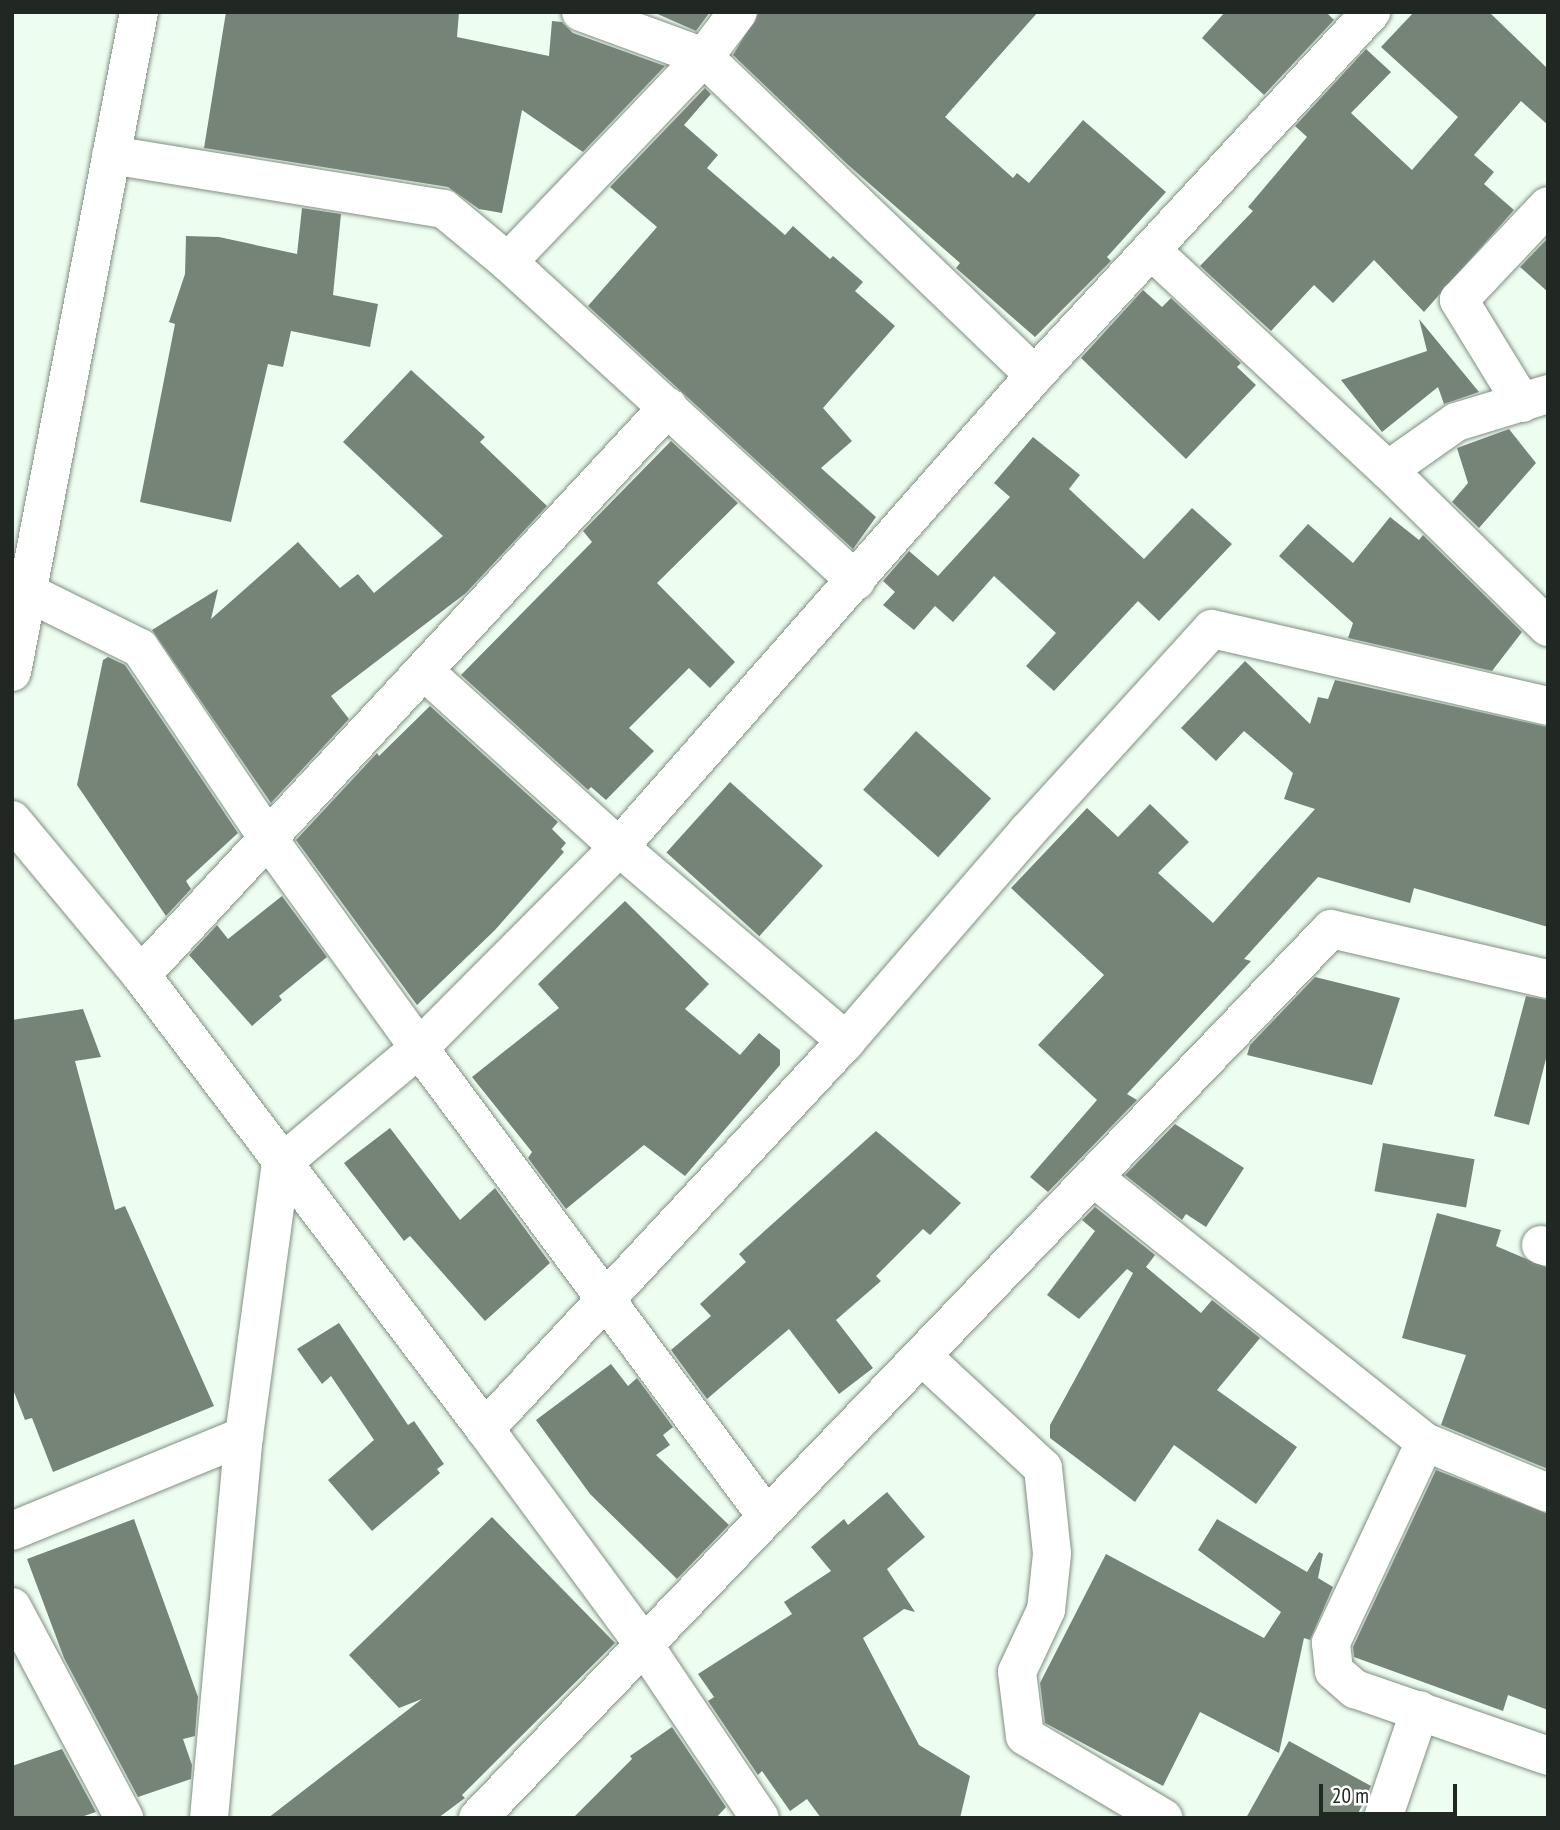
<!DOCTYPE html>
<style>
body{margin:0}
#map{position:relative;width:1560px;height:1830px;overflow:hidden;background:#edfdf0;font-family:"PT Sans Narrow",sans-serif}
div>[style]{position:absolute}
.building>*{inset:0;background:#768478;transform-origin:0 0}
.roads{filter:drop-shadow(0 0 2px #808f82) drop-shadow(0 0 2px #808f82)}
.minor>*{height:38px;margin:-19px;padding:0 19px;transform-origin:19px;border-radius:19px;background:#fff}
.tertiary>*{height:38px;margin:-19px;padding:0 19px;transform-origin:19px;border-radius:19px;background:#fff}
span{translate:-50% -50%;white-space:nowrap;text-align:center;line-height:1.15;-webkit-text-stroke:6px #fff;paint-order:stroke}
.frame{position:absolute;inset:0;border:14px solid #212722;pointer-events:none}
.scale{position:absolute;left:1319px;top:1784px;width:138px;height:32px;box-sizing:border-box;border:4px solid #212722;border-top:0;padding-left:9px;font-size:21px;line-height:24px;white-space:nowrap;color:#212722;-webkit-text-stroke:5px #fff;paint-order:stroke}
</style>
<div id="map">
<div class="building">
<div style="clip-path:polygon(226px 12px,459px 12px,457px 37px,549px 56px,552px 21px,562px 22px,573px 33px,665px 66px,583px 152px,522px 110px,502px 213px,479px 209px,448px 187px,204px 148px)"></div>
<div style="clip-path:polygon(653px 12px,710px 12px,696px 31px)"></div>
<div style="clip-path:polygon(759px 12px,1038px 12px,945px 117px,1013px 178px,1017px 173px,1029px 183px,1083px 120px,1166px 192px,1107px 257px,1111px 261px,1035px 337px,956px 268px,960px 263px,847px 164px,733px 55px)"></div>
<div style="clip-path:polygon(1225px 12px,1326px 12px,1334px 20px,1264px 95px,1202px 38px)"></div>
<div style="clip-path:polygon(1414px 12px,1489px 12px,1548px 69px,1548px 125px,1521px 101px,1474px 155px,1494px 172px,1484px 184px,1514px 210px,1424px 312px,1374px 260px,1333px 303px,1314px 285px,1271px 331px,1200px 266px,1253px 211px,1248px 207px,1307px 137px,1295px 126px,1366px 49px,1391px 72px,1351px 113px,1412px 170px,1458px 117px,1381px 47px)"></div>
<div style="clip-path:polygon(705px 88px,711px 94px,684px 125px,718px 155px,707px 168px,785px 235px,793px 226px,830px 259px,833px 256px,863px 282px,855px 291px,895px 326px,823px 408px,852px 441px,821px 468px,876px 517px,853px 549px,588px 306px,657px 227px,610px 187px)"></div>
<div style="clip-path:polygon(302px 208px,341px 214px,333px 295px,378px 304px,370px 347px,291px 331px,283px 367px,268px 364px,231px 522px,140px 502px,175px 324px,169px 322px,185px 274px,186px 236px,219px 237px,297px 254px)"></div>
<div style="clip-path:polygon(1547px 239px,1548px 239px,1548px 292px,1520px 267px)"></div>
<div style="clip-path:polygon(1143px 290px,1162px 307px,1171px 298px,1241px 363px,1237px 367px,1256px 385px,1186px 459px,1081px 358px)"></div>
<div style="clip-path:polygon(1419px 319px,1479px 392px,1444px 404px,1438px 387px,1382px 432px,1341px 380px,1427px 351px)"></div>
<div style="clip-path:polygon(411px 370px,485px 437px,480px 442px,547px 506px,466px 593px,331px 696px,349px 719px,271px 803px,152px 630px,218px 589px,211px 619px,298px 542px,340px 588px,358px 574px,374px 593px,443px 536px,343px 442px)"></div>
<div style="clip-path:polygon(1509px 429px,1536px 463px,1479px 528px,1452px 502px,1468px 483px,1457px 448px)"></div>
<div style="clip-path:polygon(1033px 437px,1080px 475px,1069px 489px,1144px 559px,1192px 508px,1232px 544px,1159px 621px,1138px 601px,1054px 691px,1026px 666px,1056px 633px,994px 576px,953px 622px,935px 606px,914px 630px,883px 605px,895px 592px,883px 581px,909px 551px,938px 576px,1010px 497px,994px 483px)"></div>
<div style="clip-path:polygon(671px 441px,738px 503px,657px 583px,735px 662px,710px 688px,689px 668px,629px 728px,654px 751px,606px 800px,591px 787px,588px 790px,461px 675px,592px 542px,583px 531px)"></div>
<div style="clip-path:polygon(1390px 517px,1419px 540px,1423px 535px,1522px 632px,1492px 671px,1348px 638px,1353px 623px,1279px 556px,1308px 524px,1353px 563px)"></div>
<div style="clip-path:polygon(108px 657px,125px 665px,238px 833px,186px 881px,191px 889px,166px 916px,77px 785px,103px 660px)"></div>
<div style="clip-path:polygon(1245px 661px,1310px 724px,1318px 697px,1328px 699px,1335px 680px,1548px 727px,1548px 927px,1414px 888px,1410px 903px,1318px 877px,1244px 959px,1251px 961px,1127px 1094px,1137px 1100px,1048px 1192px,1030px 1177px,1097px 1100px,1038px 1045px,1104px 975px,1011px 888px,1087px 808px,1118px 837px,1150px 804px,1189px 842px,1158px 873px,1213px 923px,1315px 809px,1284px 799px,1293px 773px,1244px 731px,1216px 761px,1181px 728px)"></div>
<div style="clip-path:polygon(430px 706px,558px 822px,552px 829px,566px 843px,561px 849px,564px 852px,495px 930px,417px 1005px,296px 840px,377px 753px,379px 756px)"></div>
<div style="left:916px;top:731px;width:101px;height:79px;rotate:42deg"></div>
<div style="left:730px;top:782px;width:125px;height:95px;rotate:42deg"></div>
<div style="clip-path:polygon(282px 896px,327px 957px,279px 996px,282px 1000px,252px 1026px,189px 955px,217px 925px,228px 939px)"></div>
<div style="clip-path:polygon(625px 901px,709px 984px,685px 1009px,740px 1055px,759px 1033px,780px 1050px,780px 1065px,685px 1176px,644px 1145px,566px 1209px,528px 1158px,532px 1152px,472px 1077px,559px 1008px,538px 984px)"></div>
<div style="clip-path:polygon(1315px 977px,1400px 998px,1372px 1085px,1247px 1055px,1250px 1045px)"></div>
<div style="clip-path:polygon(1526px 996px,1548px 1000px,1548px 1051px,1529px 1125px,1494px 1116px)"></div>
<div style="clip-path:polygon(83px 1009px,101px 1057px,75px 1061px,115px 1210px,125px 1206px,214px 1406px,53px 1472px,32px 1418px,25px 1420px,12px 1387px,12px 1020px)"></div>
<div style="clip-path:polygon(1175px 1124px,1244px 1168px,1206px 1227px,1186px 1214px,1182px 1220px,1125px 1175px)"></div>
<div style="clip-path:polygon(390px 1128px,460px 1220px,495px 1188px,550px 1263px,485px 1321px,410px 1236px,404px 1241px,344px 1163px)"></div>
<div style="clip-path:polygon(876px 1131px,961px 1203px,930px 1235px,923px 1229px,876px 1276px,881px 1281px,836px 1320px,873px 1368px,839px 1394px,789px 1329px,707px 1399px,671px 1350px,711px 1316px,700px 1304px,746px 1262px,739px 1254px)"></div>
<div style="left:1383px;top:1143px;width:93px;height:49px;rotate:10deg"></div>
<div style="clip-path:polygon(1095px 1207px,1155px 1255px,1146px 1267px,1201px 1313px,1212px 1300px,1260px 1338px,1217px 1390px,1297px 1447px,1256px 1504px,1174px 1445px,1135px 1502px,1050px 1438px,1050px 1425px,1133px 1273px,1127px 1269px,1079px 1319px,1047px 1295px,1095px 1231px,1082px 1220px)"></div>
<div style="clip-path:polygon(1437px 1213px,1501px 1230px,1496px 1246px,1548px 1268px,1548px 1469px,1441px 1425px,1466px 1355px,1402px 1338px)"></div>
<div style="clip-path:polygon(339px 1323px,408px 1425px,414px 1421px,444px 1464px,437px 1469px,440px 1473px,372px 1531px,328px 1480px,374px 1440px,331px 1376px,322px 1384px,297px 1349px)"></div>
<div style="clip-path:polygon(611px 1364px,628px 1386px,637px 1378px,673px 1427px,663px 1435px,670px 1445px,656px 1455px,729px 1525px,677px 1579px,590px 1494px,536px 1420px)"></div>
<div style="clip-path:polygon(1436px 1470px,1548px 1514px,1548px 1710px,1508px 1695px,1503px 1711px,1354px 1657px,1353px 1647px)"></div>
<div style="clip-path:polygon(887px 1492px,925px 1537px,887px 1569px,915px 1612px,904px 1609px,863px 1638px,919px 1745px,970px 1776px,960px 1818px,821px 1818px,807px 1799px,790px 1811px,762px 1771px,758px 1775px,708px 1701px,714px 1697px,698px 1674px,792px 1614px,784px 1602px,831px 1571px,811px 1547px,844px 1519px,848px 1525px)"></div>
<div style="clip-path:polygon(492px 1517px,615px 1643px,462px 1795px,465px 1798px,438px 1818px,268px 1818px,422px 1699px,399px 1708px,349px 1655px)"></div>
<div style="clip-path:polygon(134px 1519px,198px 1697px,195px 1736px,183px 1739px,192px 1765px,191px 1779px,138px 1797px,64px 1658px,27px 1559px)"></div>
<div style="clip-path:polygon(1217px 1519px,1307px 1572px,1319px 1552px,1323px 1554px,1318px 1578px,1333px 1587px,1310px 1640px,1304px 1638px,1279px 1753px,1200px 1712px,1163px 1786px,1045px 1723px,1040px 1683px,1106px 1554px,1264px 1638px,1281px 1612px,1198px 1550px)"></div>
<div style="clip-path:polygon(672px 1727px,726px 1807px,716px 1818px,573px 1818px,632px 1759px,630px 1756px)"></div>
<div style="clip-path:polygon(1289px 1741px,1371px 1786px,1356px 1818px,1246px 1818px)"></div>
<div style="clip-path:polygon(62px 1749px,96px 1812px,78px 1818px,12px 1818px,12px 1766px)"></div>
</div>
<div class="roads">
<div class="minor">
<div style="left:581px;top:12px;width:131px;rotate:20.1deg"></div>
<div style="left:704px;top:57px;width:459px;rotate:43.9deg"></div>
<div style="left:111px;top:155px;width:337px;rotate:9.2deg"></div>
<div style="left:444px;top:209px;width:83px;rotate:39.6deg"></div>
<div style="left:508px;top:262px;width:472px;rotate:42.5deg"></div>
<div style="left:1151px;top:250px;width:323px;rotate:42.9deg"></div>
<div style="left:1388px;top:470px;width:224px;rotate:44.5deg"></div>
<div style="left:508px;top:262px;width:284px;rotate:-46.3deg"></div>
<div style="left:704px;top:57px;width:56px;rotate:-52.9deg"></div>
<div style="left:1522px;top:403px;width:121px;rotate:-121.5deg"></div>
<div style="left:1459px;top:300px;width:129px;rotate:-46.6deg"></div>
<div style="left:1388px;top:470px;width:83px;rotate:-35.2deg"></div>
<div style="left:1456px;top:422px;width:96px;rotate:-16.9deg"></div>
<div style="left:12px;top:591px;width:17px;rotate:7deg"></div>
<div style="left:29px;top:593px;width:124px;rotate:26.4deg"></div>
<div style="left:140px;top:648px;width:228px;rotate:56.1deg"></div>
<div style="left:267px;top:837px;width:260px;rotate:54.2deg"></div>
<div style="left:419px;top:1048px;width:584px;rotate:53.42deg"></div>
<div style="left:425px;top:672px;width:261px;rotate:42.1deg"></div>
<div style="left:619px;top:847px;width:299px;rotate:40.5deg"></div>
<div style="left:12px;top:820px;width:202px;rotate:50.2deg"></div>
<div style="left:141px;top:975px;width:570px;rotate:52.85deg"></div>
<div style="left:485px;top:1429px;width:268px;rotate:53.6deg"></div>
<div style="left:644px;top:1645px;width:208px;rotate:56.2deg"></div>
<div style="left:141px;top:975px;width:775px;rotate:-47.14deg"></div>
<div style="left:1093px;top:1177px;width:425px;rotate:38.6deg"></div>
<div style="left:1425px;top:1442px;width:133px;rotate:22.5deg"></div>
<div style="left:1541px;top:1245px;width:7px;rotate:16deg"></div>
<div style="left:922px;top:1356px;width:165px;rotate:42.8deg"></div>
<div style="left:1043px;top:1468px;width:86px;rotate:84deg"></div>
<div style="left:1052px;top:1554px;width:56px;rotate:96.1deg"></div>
<div style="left:1046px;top:1610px;width:68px;rotate:115.1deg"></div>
<div style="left:1017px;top:1672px;width:64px;rotate:82.9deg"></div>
<div style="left:1025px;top:1736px;width:161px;rotate:30.7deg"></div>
<div style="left:485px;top:1429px;width:530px;rotate:-47.06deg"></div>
<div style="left:846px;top:1041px;width:278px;rotate:-49.1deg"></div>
<div style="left:1028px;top:831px;width:273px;rotate:-47.7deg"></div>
<div style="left:1212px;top:629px;width:345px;rotate:12.9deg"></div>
<div style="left:1425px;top:1442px;width:222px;rotate:115.1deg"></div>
<div style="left:1331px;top:1643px;width:28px;rotate:84deg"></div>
<div style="left:1334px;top:1671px;width:28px;rotate:41deg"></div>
<div style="left:1355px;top:1689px;width:204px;rotate:19.1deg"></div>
<div style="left:12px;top:1531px;width:251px;rotate:-22.3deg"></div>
<div style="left:12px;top:1607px;width:239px;rotate:62deg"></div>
<div style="left:209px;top:1818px;width:384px;rotate:-84.8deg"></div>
<div style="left:244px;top:1436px;width:275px;rotate:-82.3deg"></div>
<div style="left:281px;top:1164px;width:180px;rotate:-40deg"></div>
<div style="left:419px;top:1048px;width:284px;rotate:-45.1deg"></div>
<div style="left:619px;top:847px;width:629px;rotate:-48.61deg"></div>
<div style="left:1035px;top:375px;width:495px;rotate:-47.2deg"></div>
<div style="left:478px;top:1818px;width:1232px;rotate:-46.18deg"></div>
<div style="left:1331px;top:929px;width:223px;rotate:13deg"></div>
<div style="left:1383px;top:1818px;width:114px;rotate:-71.1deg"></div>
</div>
<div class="tertiary">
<div style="left:12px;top:672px;width:672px;rotate:-79.11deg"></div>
</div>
</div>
<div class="frame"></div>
<div class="scale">20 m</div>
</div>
